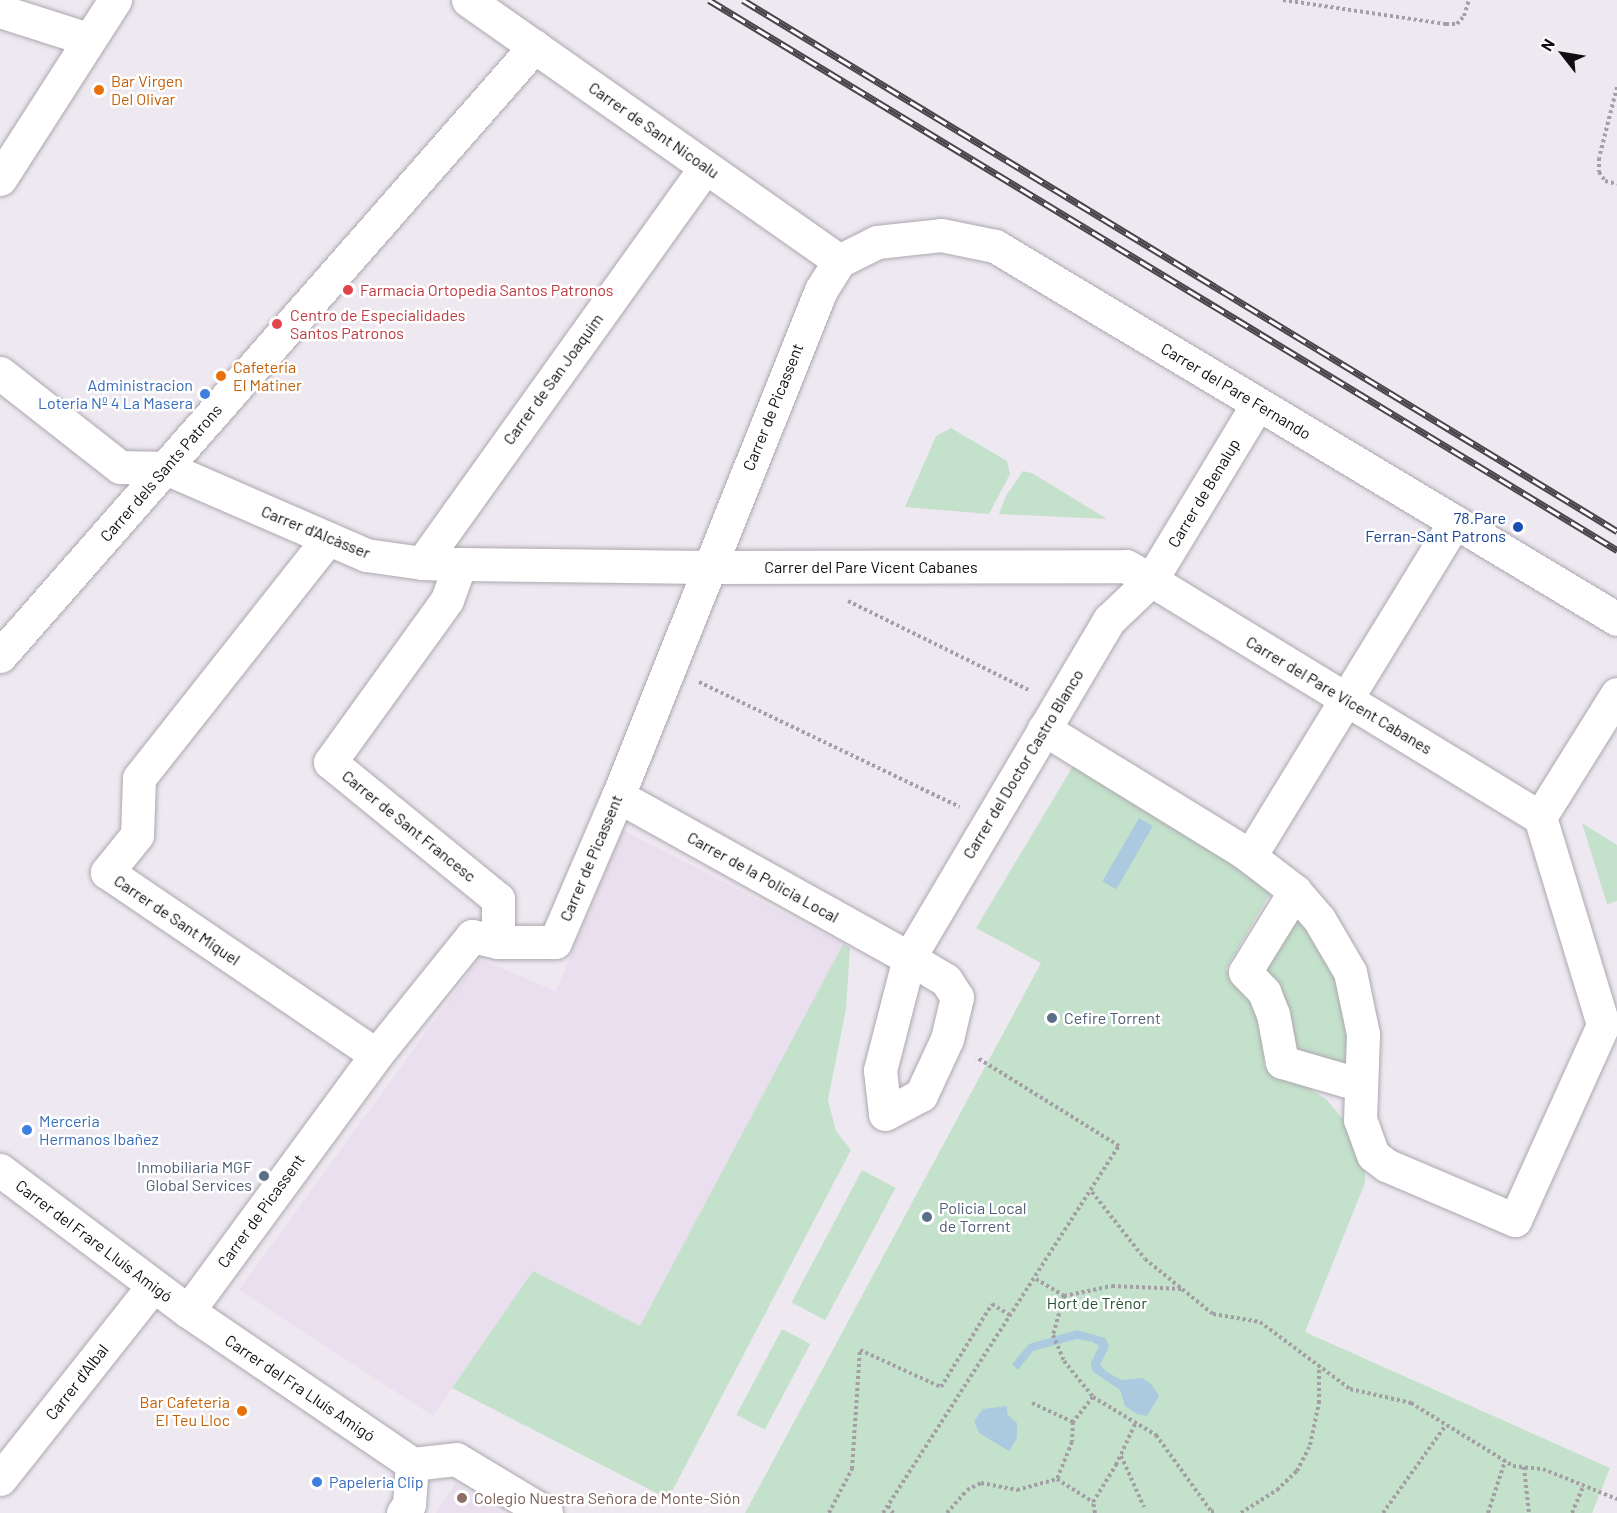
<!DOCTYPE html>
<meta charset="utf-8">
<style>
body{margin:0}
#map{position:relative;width:1617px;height:1513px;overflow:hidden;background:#eee9f1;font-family:Barlow,sans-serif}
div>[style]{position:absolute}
.built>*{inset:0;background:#e9dfee}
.green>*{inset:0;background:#c4e1cb;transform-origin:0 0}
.water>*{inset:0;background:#abcadf;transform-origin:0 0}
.path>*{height:4px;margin-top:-2px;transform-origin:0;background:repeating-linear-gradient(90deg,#a39fa5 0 3px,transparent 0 6px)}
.roads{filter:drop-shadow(0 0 2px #ada7af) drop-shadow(0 0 2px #ada7af)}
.minor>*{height:33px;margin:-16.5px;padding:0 16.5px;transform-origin:16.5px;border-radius:16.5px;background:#fff}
.rail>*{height:7px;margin-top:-3.5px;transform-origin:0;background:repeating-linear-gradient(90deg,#fff 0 14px,#49464a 0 28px);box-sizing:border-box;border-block:2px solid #49464a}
.dots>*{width:16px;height:16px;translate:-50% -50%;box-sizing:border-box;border:3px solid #fff;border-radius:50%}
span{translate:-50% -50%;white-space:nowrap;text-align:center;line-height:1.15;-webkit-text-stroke:5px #fff;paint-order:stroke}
.food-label{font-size:16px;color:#c56008}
.left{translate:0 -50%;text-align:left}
.right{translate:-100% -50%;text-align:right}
.street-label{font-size:16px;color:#100e10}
.health-label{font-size:16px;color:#be3a42}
.shop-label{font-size:16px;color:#366cbe}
.transit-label{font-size:16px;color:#164399}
.service-label{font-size:16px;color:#4e5e75}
.park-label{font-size:16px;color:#225233}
.education-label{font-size:16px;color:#785e54}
.north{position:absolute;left:1533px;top:24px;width:60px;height:60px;-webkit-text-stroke:4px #fff;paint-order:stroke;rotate:301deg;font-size:16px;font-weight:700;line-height:24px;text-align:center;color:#100e10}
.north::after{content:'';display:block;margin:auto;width:21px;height:27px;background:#100e10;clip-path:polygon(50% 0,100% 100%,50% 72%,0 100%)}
</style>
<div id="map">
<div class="built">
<div style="clip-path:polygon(623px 830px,843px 944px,639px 1329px,533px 1271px,433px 1416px,239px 1290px,479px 959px,556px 991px)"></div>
<div style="clip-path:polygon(456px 1483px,502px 1513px,436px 1513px)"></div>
</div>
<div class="green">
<div style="clip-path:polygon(951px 428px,1007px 461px,1010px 474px,989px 514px,905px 507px,936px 436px)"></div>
<div style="clip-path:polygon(1023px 471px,1032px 473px,1107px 519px,999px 514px,1006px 496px)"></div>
<div style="clip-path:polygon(1079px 756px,1279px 878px,1226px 969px,1242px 981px,1262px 1021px,1264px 1066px,1297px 1081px,1326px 1099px,1348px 1125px,1365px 1153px,1365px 1183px,1305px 1332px,1610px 1468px,1592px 1513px,745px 1513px,1041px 963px,976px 928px)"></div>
<div style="clip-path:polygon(1582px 823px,1617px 845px,1617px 901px,1607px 904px)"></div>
<div style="clip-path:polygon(1296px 917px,1316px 940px,1343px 995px,1356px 1069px,1293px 1051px,1262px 971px)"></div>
<div style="clip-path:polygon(843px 944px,850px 948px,846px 1009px,828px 1100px,836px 1131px,851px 1150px,668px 1499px,452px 1388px,533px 1271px,640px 1326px)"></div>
<div style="left:862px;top:1170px;width:38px;height:150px;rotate:28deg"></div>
<div style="left:782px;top:1329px;width:32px;height:97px;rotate:28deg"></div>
</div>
<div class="water">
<div style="left:1139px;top:818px;width:16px;height:73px;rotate:30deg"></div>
<div style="clip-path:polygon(1077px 1330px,1105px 1338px,1109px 1346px,1100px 1365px,1107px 1372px,1121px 1380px,1143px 1378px,1152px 1385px,1159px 1396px,1147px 1416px,1137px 1414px,1125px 1406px,1120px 1390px,1092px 1371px,1091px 1363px,1099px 1346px,1093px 1342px,1077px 1339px,1033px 1351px,1018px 1370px,1012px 1364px,1029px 1344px)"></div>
<div style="clip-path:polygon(1007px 1406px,1007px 1414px,1017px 1423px,1017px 1438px,1009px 1451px,979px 1433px,974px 1421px,983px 1409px)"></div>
</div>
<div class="path">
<div style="left:1283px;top:0;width:165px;rotate:8.4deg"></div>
<div style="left:1446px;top:24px;width:11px"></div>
<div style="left:1457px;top:24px;width:11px;rotate:-49deg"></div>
<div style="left:1464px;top:16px;width:17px;rotate:-73deg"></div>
<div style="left:1617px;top:87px;width:73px;rotate:104.2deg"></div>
<div style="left:1599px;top:158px;width:14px;rotate:90deg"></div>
<div style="left:1599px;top:172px;width:11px;rotate:56deg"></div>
<div style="left:1605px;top:181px;width:12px;rotate:14deg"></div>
<div style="left:848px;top:601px;width:202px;rotate:26.2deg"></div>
<div style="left:699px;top:682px;width:289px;rotate:25.6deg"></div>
<div style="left:1092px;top:1192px;width:85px;rotate:51.7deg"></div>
<div style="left:1145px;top:1259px;width:87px;rotate:39deg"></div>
<div style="left:1213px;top:1314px;width:48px;rotate:9.7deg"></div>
<div style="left:1260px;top:1322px;width:112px;rotate:36.7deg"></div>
<div style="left:1350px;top:1389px;width:63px;rotate:12.9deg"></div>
<div style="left:1411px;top:1403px;width:120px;rotate:31.7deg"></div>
<div style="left:1513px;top:1466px;width:30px;rotate:6deg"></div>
<div style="left:1543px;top:1469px;width:80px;rotate:22.1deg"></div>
<div style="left:1036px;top:1279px;width:33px;rotate:31deg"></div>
<div style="left:1064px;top:1296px;width:49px;rotate:-11.8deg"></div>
<div style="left:1112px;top:1286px;width:70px;rotate:2.5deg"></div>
<div style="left:1064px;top:1296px;width:41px;rotate:105.8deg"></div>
<div style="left:1053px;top:1335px;width:28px;rotate:67deg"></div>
<div style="left:1064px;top:1361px;width:46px;rotate:51.1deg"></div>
<div style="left:1093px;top:1397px;width:74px;rotate:31.1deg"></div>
<div style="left:1156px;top:1435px;width:94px;rotate:54.1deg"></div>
<div style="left:1211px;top:1511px;width:6px;rotate:18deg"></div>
<div style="left:1093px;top:1397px;width:32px;rotate:129deg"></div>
<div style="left:1073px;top:1422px;width:20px;rotate:93deg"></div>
<div style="left:1072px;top:1442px;width:40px;rotate:112deg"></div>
<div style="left:1057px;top:1479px;width:43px;rotate:32.6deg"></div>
<div style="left:1032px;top:1403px;width:45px;rotate:24.9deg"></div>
<div style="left:1121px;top:1456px;width:56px;rotate:65.7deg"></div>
<div style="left:1524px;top:1467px;width:46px;rotate:83.8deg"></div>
<div style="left:888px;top:1506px;width:9px;rotate:54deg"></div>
<div style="left:829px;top:1513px;width:50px;rotate:-62.4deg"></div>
<div style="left:852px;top:1469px;width:119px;rotate:-86.2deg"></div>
<div style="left:860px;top:1350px;width:89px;rotate:24.6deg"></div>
<div style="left:941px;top:1387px;width:97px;rotate:-58.4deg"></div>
<div style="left:992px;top:1304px;width:22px;rotate:32deg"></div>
<div style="left:883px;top:1513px;width:436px;rotate:-57.3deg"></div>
<div style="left:1119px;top:1146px;width:168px;rotate:-148.1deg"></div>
<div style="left:947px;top:1513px;width:30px;rotate:-49deg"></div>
<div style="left:967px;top:1490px;width:16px;rotate:-27deg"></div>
<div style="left:981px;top:1483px;width:37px;rotate:11deg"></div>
<div style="left:1017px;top:1490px;width:41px;rotate:-15.4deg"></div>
<div style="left:1095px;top:1513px;width:11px;rotate:-100deg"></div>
<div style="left:1093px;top:1502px;width:44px;rotate:-58.1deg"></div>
<div style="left:1116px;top:1465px;width:45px;rotate:-65.1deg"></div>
<div style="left:1241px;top:1513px;width:43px;rotate:-32.6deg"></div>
<div style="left:1277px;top:1490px;width:28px;rotate:-44deg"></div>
<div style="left:1297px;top:1471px;width:29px;rotate:-63deg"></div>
<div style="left:1310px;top:1445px;width:43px;rotate:-77.9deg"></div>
<div style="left:1319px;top:1403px;width:37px;rotate:-90deg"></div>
<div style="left:1383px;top:1513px;width:108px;rotate:-54.4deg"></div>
<div style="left:1488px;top:1513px;width:55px;rotate:-71.9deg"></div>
<div style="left:1572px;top:1513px;width:30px;rotate:-67deg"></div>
</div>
<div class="roads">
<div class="minor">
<div style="left:468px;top:0;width:454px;rotate:35.1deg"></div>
<div style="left:0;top:11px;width:92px;rotate:17.7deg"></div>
<div style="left:0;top:179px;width:213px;rotate:-57.3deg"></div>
<div style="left:839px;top:261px;width:42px;rotate:-26.6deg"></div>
<div style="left:877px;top:242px;width:64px;rotate:-6.2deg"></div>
<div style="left:941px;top:235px;width:55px;rotate:11.5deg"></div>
<div style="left:995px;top:246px;width:725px;rotate:30.95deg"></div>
<div style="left:0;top:373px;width:152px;rotate:38.1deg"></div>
<div style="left:120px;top:467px;width:46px;rotate:1.2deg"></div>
<div style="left:166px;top:468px;width:218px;rotate:23.5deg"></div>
<div style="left:366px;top:555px;width:57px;rotate:8.1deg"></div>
<div style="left:422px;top:563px;width:38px;rotate:2deg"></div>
<div style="left:460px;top:564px;width:248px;rotate:0.7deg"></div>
<div style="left:708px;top:567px;width:418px;rotate:-0.1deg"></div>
<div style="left:1126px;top:566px;width:29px;rotate:29deg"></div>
<div style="left:1151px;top:580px;width:456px;rotate:31.4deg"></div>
<div style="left:1540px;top:817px;width:217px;rotate:73.1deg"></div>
<div style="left:1603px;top:1025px;width:214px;rotate:114.3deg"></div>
<div style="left:1515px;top:1220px;width:140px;rotate:-156.9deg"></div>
<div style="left:1386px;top:1165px;width:16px;rotate:-142deg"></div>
<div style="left:1373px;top:1155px;width:37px;rotate:-110deg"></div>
<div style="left:1360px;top:1120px;width:86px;rotate:-88deg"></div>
<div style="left:1363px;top:1034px;width:63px;rotate:-101.8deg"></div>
<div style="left:1350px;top:972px;width:61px;rotate:-120.3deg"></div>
<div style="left:1319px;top:919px;width:37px;rotate:-131deg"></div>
<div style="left:1295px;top:891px;width:64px;rotate:-142.6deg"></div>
<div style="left:1244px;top:852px;width:235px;rotate:-148.4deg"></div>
<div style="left:327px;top:540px;width:303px;rotate:128.3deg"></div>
<div style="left:139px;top:778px;width:57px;rotate:92deg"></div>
<div style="left:137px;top:835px;width:48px;rotate:129deg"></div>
<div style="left:107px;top:872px;width:325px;rotate:34.2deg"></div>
<div style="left:422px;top:563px;width:487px;rotate:-54.4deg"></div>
<div style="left:460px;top:564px;width:38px;rotate:110deg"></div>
<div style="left:447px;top:600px;width:200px;rotate:125.8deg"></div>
<div style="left:330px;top:762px;width:217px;rotate:39.2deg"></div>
<div style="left:498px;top:899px;width:43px;rotate:90deg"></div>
<div style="left:0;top:656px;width:811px;rotate:-48.75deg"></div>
<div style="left:618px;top:796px;width:333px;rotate:29.1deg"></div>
<div style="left:909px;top:958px;width:116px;rotate:104.5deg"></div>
<div style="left:880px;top:1070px;width:44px;rotate:83.5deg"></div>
<div style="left:885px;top:1114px;width:41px;rotate:-27.8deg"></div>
<div style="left:921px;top:1095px;width:62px;rotate:-65.1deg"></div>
<div style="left:947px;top:1039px;width:43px;rotate:-76.6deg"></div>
<div style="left:957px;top:997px;width:20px;rotate:-123deg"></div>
<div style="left:946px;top:980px;width:43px;rotate:-149.3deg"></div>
<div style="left:909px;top:958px;width:393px;rotate:-59.4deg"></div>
<div style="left:1109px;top:620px;width:58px;rotate:-43.6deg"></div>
<div style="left:1151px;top:580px;width:205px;rotate:-58.8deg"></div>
<div style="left:1540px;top:817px;width:145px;rotate:-58deg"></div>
<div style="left:1250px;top:856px;width:392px;rotate:-58.5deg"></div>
<div style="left:1295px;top:891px;width:95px;rotate:121.7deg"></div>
<div style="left:1245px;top:972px;width:28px;rotate:46deg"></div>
<div style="left:1264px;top:992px;width:24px;rotate:68deg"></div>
<div style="left:1273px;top:1014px;width:49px;rotate:79.4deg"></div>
<div style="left:1282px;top:1062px;width:82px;rotate:16.2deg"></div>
<div style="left:0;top:1170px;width:235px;rotate:36.9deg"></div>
<div style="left:188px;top:1311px;width:271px;rotate:34.3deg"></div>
<div style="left:188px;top:1311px;width:318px;rotate:-53.7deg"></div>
<div style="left:376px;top:1055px;width:153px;rotate:-51.1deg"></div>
<div style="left:472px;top:936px;width:27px;rotate:13deg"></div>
<div style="left:498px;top:942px;width:57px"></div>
<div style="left:555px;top:942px;width:159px;rotate:-66.7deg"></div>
<div style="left:618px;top:796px;width:545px;rotate:-68.14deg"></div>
<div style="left:821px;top:290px;width:34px;rotate:-58deg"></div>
<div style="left:412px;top:1464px;width:44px;rotate:-6.5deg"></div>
<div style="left:456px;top:1459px;width:105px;rotate:31deg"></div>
<div style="left:0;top:1479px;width:246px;rotate:-51.6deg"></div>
<div style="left:403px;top:1513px;width:11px;rotate:-56deg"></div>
<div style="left:409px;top:1504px;width:40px;rotate:-85.7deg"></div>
</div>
</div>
<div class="rail">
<div style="left:709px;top:0;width:1062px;rotate:31.2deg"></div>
<div style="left:743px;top:0;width:1023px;rotate:31.28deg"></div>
</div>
<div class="dots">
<div style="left:99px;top:90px;background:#e8710a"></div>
<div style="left:348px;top:290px;background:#e0444e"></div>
<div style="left:277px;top:324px;background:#e0444e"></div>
<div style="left:221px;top:376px;background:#e8710a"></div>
<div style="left:205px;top:394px;background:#3f7fe0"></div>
<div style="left:1518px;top:527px;background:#1a4fb4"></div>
<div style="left:1052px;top:1018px;background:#5c6f8a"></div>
<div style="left:27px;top:1130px;background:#3f7fe0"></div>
<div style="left:264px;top:1176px;background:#5c6f8a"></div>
<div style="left:927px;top:1217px;background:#5c6f8a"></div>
<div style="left:242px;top:1411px;background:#e8710a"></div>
<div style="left:317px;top:1482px;background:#3f7fe0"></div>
<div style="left:462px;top:1498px;background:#8d6e63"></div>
</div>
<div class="food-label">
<span class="left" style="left:111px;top:90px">Bar Virgen<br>Del Olivar</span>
<span class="left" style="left:233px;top:376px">Cafeteria<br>El Matiner</span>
<span class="right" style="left:230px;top:1411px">Bar Cafeteria<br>El Teu Lloc</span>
</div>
<div class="street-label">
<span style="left:654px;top:130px;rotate:35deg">Carrer de Sant Nicoalu</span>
<span style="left:553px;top:379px;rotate:-54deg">Carrer de San Joaquim</span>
<span style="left:1236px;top:391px;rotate:31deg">Carrer del Pare Fernando</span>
<span style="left:773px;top:407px;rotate:-68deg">Carrer de Picassent</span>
<span style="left:161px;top:473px;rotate:-49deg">Carrer dels Sants Patrons</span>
<span style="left:1204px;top:493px;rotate:-59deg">Carrer de Benalup</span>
<span style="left:316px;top:532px;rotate:22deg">Carrer d'Alcàsser</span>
<span style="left:871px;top:567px">Carrer del Pare Vicent Cabanes</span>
<span style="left:1339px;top:695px;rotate:31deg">Carrer del Pare Vicent Cabanes</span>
<span style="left:1023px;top:764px;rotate:-59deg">Carrer del Doctor Castro Blanco</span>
<span style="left:409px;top:826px;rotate:39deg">Carrer de Sant Francesc</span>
<span style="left:591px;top:858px;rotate:-67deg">Carrer de Picassent</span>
<span style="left:763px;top:877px;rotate:29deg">Carrer de la Policia Local</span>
<span style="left:177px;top:920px;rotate:34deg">Carrer de Sant Miquel</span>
<span style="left:261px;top:1211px;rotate:-54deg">Carrer de Picassent</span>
<span style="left:94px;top:1241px;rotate:37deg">Carrer del Frare Lluís Amigó</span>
<span style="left:77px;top:1382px;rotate:-52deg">Carrer d'Albal</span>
<span style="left:300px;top:1388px;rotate:34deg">Carrer del Fra Lluís Amigó</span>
</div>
<div class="health-label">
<span class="left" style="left:360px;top:290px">Farmacia Ortopedia Santos Patronos</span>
<span class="left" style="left:290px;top:324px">Centro de Especialidades<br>Santos Patronos</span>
</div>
<div class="shop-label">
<span class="right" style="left:193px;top:394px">Administracion<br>Loteria Nº 4 La Masera</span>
<span class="left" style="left:39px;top:1130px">Merceria<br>Hermanos Ibañez</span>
<span class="left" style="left:329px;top:1482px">Papeleria Clip</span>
</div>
<div class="transit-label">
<span class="right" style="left:1506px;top:527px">78.Pare<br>Ferran-Sant Patrons</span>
</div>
<div class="service-label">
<span class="left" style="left:1064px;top:1018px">Cefire Torrent</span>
<span class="right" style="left:252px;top:1176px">Inmobiliaria MGF<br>Global Services</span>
<span class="left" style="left:939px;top:1217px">Policia Local<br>de Torrent</span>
</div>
<div class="park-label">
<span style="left:1097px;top:1303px">Hort de Trènor</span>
</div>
<div class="education-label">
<span class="left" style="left:474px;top:1498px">Colegio Nuestra Señora de Monte-Sión</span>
</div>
<div class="north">N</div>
</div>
